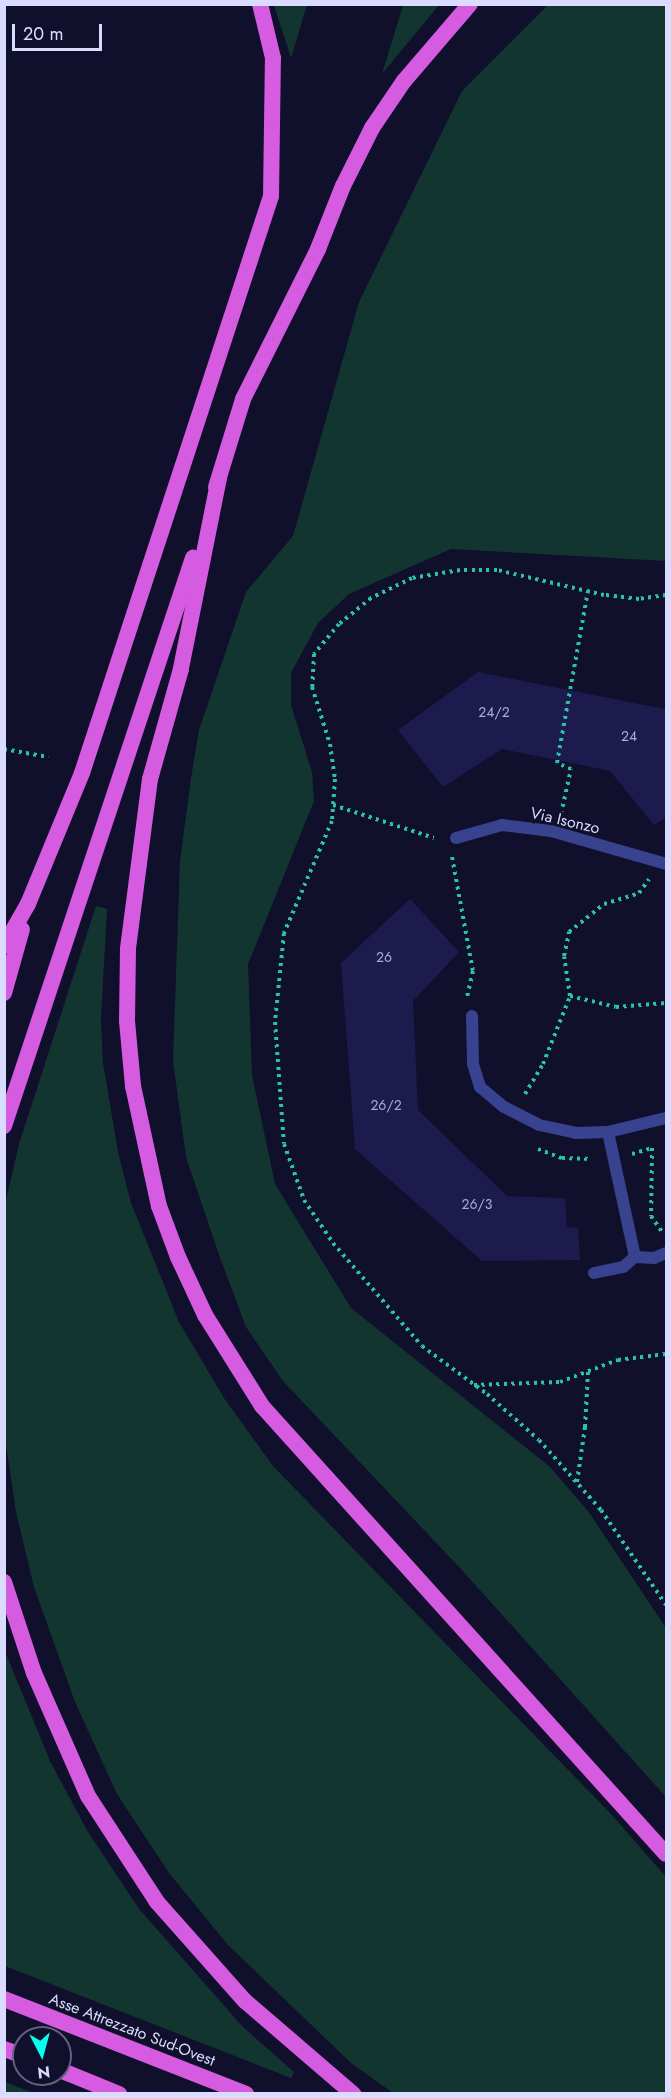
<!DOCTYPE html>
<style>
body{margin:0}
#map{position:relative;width:671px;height:2098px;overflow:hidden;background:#100f2c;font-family:Jost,sans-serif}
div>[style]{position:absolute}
.green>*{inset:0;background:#12362f}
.building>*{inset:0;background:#1d1a4e}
.path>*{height:4px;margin-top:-2px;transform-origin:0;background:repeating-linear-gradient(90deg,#29c5a3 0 3px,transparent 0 7.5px)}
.service>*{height:12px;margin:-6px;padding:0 6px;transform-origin:6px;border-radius:6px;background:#38428e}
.minor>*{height:12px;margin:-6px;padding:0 6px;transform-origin:6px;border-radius:6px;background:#38428e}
.trunk>*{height:16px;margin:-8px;padding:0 8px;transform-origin:8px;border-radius:8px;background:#d55be0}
span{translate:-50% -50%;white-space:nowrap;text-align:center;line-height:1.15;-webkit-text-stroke:4.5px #100f2c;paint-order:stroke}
.number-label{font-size:14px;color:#abacd3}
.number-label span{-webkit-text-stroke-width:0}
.street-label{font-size:16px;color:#dadcff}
.frame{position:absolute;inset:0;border:6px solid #dadcff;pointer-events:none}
.north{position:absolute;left:12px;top:2026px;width:60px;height:60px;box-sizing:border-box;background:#100f2c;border:2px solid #616180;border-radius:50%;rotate:174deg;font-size:16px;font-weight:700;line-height:24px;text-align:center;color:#dadcff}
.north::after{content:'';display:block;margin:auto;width:21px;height:27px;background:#06fff1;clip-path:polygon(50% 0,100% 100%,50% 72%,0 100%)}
.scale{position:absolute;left:12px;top:24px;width:90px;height:27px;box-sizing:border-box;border:3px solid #dadcff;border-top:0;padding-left:8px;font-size:18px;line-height:21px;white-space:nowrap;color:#dadcff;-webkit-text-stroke:4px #100f2c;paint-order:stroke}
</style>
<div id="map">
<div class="green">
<div style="clip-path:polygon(274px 5px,307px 5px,291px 58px)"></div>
<div style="clip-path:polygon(403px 5px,439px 5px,382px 74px)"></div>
<div style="clip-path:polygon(548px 5px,666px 5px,666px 561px,451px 549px,349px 594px,318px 623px,291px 673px,291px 705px,312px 772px,314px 801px,248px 964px,252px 1075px,275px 1184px,351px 1308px,549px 1466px,588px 1511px,666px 1628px,666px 1797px,460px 1568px,283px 1381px,246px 1327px,219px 1255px,186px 1157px,173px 1061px,180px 861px,191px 778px,199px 730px,246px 592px,293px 536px,359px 302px,462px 91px)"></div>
<div style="clip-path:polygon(96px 906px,107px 909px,101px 1018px,103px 1063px,118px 1152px,131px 1203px,179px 1322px,224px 1398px,273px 1466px,611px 1814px,666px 1877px,666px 2093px,393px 2093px,351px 2063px,228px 1945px,169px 1873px,117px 1794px,75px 1702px,34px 1587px,16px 1512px,4px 1431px,6px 1200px,19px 1144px)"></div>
<div style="clip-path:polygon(4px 1649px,50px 1761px,88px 1832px,139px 1909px,243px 2027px,294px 2072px,291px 2078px,5px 1966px)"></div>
<div style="clip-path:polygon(5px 2082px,31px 2092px,34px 2093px,5px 2093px)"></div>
</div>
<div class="building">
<div style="clip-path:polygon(478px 672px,665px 709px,666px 817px,654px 825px,610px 771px,502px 749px,443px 787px,398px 730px)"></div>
<div style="clip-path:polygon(410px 899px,459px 952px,413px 1001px,418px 1110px,507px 1196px,565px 1198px,567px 1227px,578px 1228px,580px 1260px,482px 1261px,355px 1149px,341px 963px)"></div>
</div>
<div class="path">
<div style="left:666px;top:595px;width:27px;rotate:172deg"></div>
<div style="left:639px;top:599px;width:35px;rotate:-173deg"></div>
<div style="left:604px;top:595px;width:110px;rotate:-166.8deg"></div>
<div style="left:497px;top:570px;width:37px;rotate:180deg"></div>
<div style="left:460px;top:570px;width:49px;rotate:170.5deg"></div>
<div style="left:412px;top:578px;width:46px;rotate:154deg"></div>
<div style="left:371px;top:598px;width:41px;rotate:140.9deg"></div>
<div style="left:339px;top:624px;width:39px;rotate:130deg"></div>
<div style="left:314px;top:654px;width:33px;rotate:93deg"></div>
<div style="left:312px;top:687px;width:60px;rotate:72.5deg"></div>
<div style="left:330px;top:744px;width:35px;rotate:82deg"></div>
<div style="left:335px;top:779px;width:42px;rotate:94.1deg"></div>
<div style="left:332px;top:821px;width:122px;rotate:113.2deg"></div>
<div style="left:284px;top:933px;width:89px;rotate:95.8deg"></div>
<div style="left:275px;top:1022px;width:122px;rotate:85.8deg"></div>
<div style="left:284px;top:1144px;width:59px;rotate:70.3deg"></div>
<div style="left:304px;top:1200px;width:52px;rotate:56deg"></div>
<div style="left:333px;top:1243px;width:136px;rotate:49.2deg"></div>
<div style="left:422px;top:1346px;width:81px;rotate:36.4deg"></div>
<div style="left:487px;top:1394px;width:69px;rotate:41.5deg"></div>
<div style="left:539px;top:1440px;width:94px;rotate:48.5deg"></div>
<div style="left:601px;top:1510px;width:115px;rotate:55.6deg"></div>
<div style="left:4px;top:749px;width:45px;rotate:10.3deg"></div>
<div style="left:333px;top:805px;width:106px;rotate:18.1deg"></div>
<div style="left:561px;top:814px;width:46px;rotate:-77.5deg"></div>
<div style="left:571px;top:769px;width:15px;rotate:-157deg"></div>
<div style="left:557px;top:763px;width:175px;rotate:-79.8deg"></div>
<div style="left:452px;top:857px;width:116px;rotate:79.6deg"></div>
<div style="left:473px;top:971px;width:27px;rotate:103deg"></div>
<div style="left:570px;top:996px;width:40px;rotate:-98.5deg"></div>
<div style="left:564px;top:956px;width:25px;rotate:-78deg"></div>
<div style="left:569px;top:932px;width:45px;rotate:-38.7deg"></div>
<div style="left:604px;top:904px;width:37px;rotate:-17deg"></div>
<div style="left:639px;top:893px;width:17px;rotate:-54deg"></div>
<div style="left:525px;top:1094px;width:35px;rotate:-59deg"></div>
<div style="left:543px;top:1064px;width:73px;rotate:-68.3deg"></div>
<div style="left:570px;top:996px;width:47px;rotate:13.4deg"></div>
<div style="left:616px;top:1007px;width:50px;rotate:-4.6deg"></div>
<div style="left:652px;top:1148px;width:68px;rotate:90.8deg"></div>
<div style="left:651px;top:1216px;width:19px;rotate:55deg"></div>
<div style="left:538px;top:1149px;width:26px;rotate:21deg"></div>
<div style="left:562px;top:1158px;width:30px;rotate:2deg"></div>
<div style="left:632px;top:1154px;width:21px;rotate:-17deg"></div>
<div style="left:474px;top:1385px;width:86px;rotate:-2deg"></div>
<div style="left:560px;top:1382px;width:62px;rotate:-20.8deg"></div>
<div style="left:618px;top:1360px;width:48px;rotate:-7.1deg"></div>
<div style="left:577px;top:1482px;width:56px;rotate:-81.7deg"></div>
<div style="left:585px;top:1427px;width:55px;rotate:-86.9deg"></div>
</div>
<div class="service">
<div style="left:472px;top:1016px;width:48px;rotate:88.8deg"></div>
<div style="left:473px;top:1064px;width:24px;rotate:73deg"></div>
<div style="left:480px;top:1087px;width:31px;rotate:40deg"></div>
<div style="left:504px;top:1107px;width:39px;rotate:27deg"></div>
<div style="left:539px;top:1125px;width:38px;rotate:12deg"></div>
<div style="left:576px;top:1133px;width:32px;rotate:-2deg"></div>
<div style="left:666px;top:1253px;width:13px;rotate:157deg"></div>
<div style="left:654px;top:1258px;width:19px;rotate:-177deg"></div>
<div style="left:635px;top:1257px;width:128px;rotate:-102.2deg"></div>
<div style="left:608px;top:1132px;width:60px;rotate:-13.6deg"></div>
<div style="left:594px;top:1273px;width:30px;rotate:-12deg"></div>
<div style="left:623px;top:1267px;width:16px;rotate:-40deg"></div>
</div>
<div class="minor">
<div style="left:456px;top:838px;width:48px;rotate:-15.8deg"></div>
<div style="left:502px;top:825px;width:49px;rotate:7deg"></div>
<div style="left:551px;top:831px;width:120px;rotate:16deg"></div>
</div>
<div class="trunk">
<div style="left:219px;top:478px;width:195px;rotate:101.3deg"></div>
<div style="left:181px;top:669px;width:114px;rotate:105.7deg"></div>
<div style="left:150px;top:779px;width:171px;rotate:97.4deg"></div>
<div style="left:128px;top:949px;width:72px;rotate:90.8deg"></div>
<div style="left:127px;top:1021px;width:65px;rotate:84.7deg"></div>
<div style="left:133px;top:1086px;width:123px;rotate:77.8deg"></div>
<div style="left:159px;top:1206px;width:54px;rotate:69.6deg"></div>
<div style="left:178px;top:1257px;width:64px;rotate:65deg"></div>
<div style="left:205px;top:1315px;width:107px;rotate:57.9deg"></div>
<div style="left:262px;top:1406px;width:603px;rotate:47.96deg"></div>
<div style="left:216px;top:487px;width:92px;rotate:-72.9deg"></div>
<div style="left:243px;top:399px;width:168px;rotate:-63.4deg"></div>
<div style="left:318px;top:249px;width:68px;rotate:-68.4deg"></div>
<div style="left:343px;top:186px;width:65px;rotate:-63.4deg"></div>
<div style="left:372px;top:128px;width:57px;rotate:-55.8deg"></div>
<div style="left:404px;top:81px;width:101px;rotate:-49.4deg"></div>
<div style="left:4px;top:946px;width:48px;rotate:-60.3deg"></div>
<div style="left:28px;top:904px;width:142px;rotate:-67.6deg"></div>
<div style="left:82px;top:773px;width:607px;rotate:-71.86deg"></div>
<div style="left:271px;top:196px;width:138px;rotate:-89.2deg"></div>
<div style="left:273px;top:58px;width:56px;rotate:-103.5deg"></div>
<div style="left:4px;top:993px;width:66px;rotate:-74.3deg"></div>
<div style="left:4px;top:1126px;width:599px;rotate:-71.6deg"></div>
<div style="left:4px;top:1582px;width:96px;rotate:71.8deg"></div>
<div style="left:34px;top:1673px;width:134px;rotate:66.3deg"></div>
<div style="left:88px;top:1796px;width:126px;rotate:56.9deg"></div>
<div style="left:157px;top:1902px;width:132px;rotate:48.4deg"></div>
<div style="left:245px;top:2001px;width:143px;rotate:40.7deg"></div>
<div style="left:4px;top:1999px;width:260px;rotate:21.4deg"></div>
<div style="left:4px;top:2049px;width:21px;rotate:19deg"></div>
<div style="left:60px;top:2070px;width:64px;rotate:22.1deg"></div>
</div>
<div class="number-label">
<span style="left:494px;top:712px">24/2</span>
<span style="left:629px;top:736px">24</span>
<span style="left:384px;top:957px">26</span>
<span style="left:386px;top:1105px">26/2</span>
<span style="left:477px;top:1204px">26/3</span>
</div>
<div class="street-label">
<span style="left:565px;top:821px;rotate:13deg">Via Isonzo</span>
<span style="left:132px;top:2030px;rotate:21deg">Asse Attrezzato Sud-Ovest</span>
</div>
<div class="frame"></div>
<div class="north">N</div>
<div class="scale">20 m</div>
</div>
